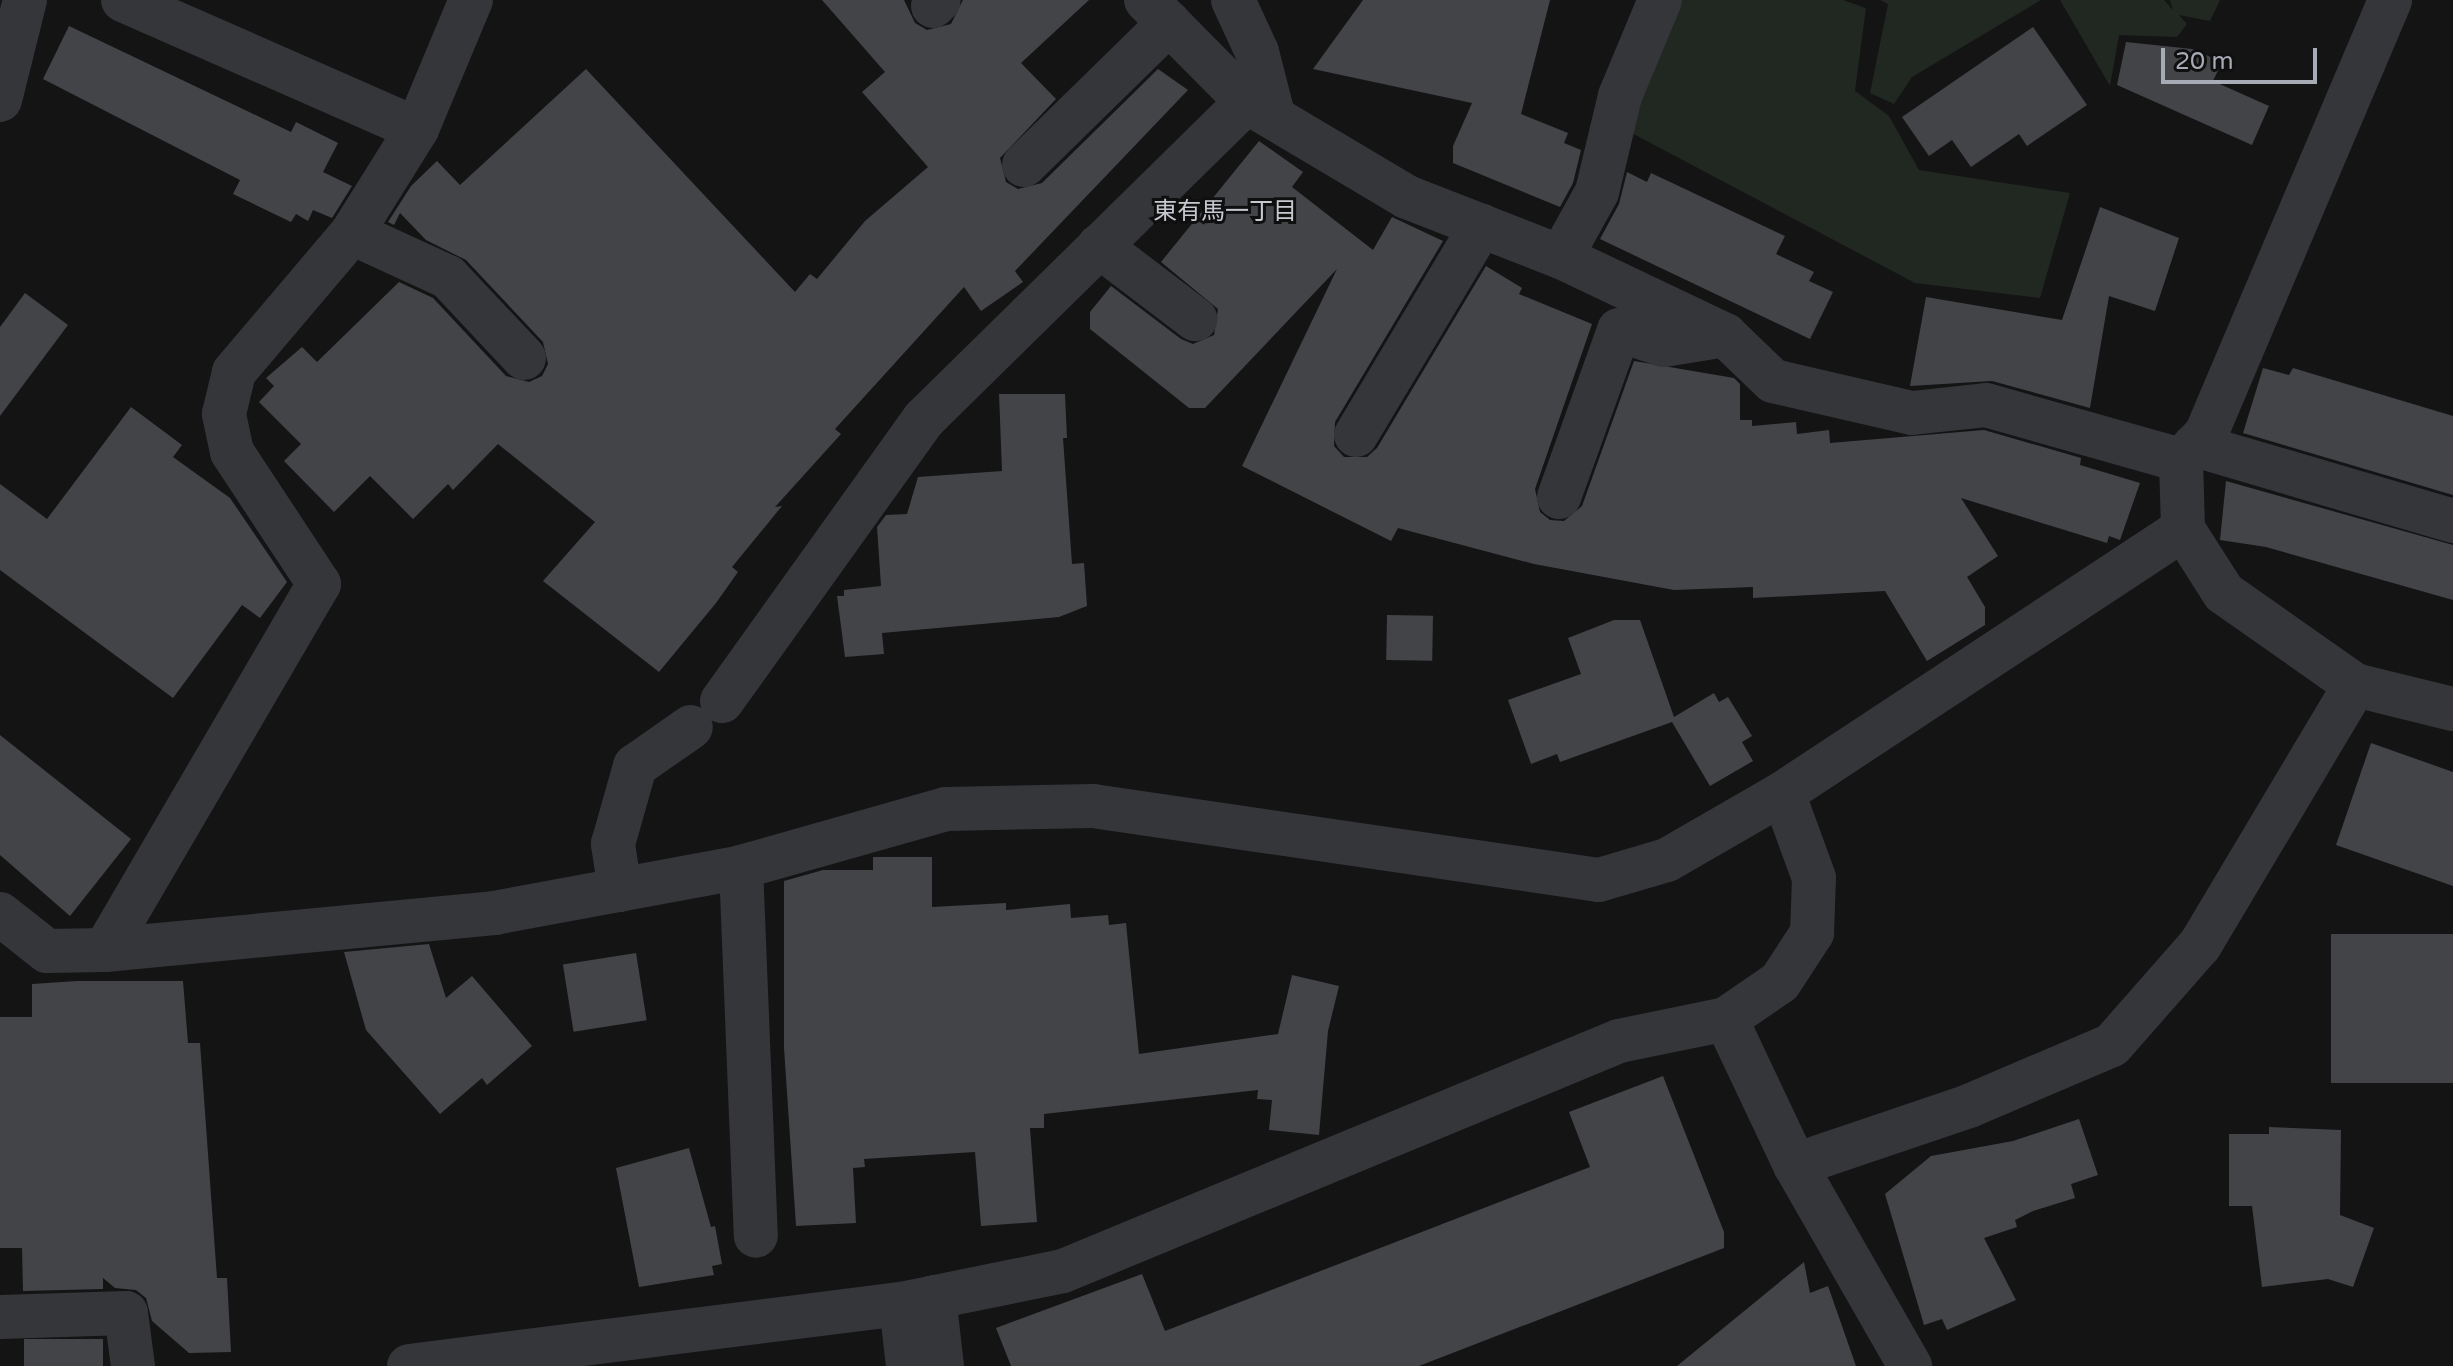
<!DOCTYPE html>
<meta charset="utf-8">
<style>
body{margin:0}
#map{position:relative;width:2453px;height:1366px;overflow:hidden;background:#141415;font-family:"Varela Round","Noto Sans JP",sans-serif}
div>[style]{position:absolute}
.green>*{inset:0;background:#202821}
.building>*{inset:0;background:#434448;transform-origin:0 0}
.minor>*{height:44px;margin:-22px;padding:0 22px;transform-origin:22px;border-radius:22px;background:#35363a}
span{translate:-50% -50%;white-space:nowrap;text-align:center;line-height:1.15;-webkit-text-stroke:6px #0f0f10;paint-order:stroke}
.neighbourhood-label{font-size:24px;color:#c7c9d1}
.scale{position:absolute;left:2161px;top:48px;width:156px;height:36px;box-sizing:border-box;border:4px solid #a6abb5;border-top:0;padding-left:10px;font-size:24px;line-height:28px;white-space:nowrap;color:#a6abb5;-webkit-text-stroke:6px #0f0f10;paint-order:stroke}
</style>
<div id="map">
<div class="green">
<div style="clip-path:polygon(1677px 0,1843px 0,1866px 8px,1855px 91px,1889px 116px,1919px 170px,2070px 193px,2040px 298px,1915px 283px,1624px 129px)"></div>
<div style="clip-path:polygon(1880px 0,2041px 0,1912px 77px,1894px 104px,1870px 93px,1888px 4px)"></div>
<div style="clip-path:polygon(2060px 0,2164px 0,2173px 10px,2170px 0,2220px 0,2210px 21px,2179px 15px,2187px 24px,2177px 37px,2119px 35px,2110px 86px)"></div>
</div>
<div class="building">
<div style="clip-path:polygon(822px 0,904px 0,915px 23px,927px 30px,951px 24px,963px 0,1089px 0,1021px 63px,1056px 99px,1000px 158px,1006px 182px,1018px 189px,1042px 183px,1158px 69px,1188px 90px,1015px 271px,1023px 282px,981px 311px,964px 287px,835px 429px,841px 434px,775px 507px,782px 506px,732px 567px,738px 572px,716px 603px,659px 672px,543px 581px,595px 522px,498px 444px,453px 490px,448px 484px,413px 519px,370px 476px,334px 512px,284px 461px,301px 444px,259px 402px,274px 386px,266px 378px,302px 347px,317px 362px,399px 282px,433px 298px,506px 376px,529px 382px,542px 376px,548px 364px,543px 342px,466px 260px,426px 240px,400px 213px,394px 225px,388px 222px,411px 186px,437px 161px,460px 185px,586px 69px,795px 292px,810px 274px,817px 279px,865px 221px,928px 167px,862px 92px,885px 72px)"></div>
<div style="clip-path:polygon(1363px 0,1550px 0,1521px 114px,1568px 133px,1564px 143px,1581px 150px,1573px 183px,1560px 207px,1453px 163px,1453px 146px,1472px 103px,1313px 69px)"></div>
<div style="clip-path:polygon(69px 26px,291px 132px,296px 122px,338px 143px,323px 172px,352px 186px,332px 218px,313px 210px,308px 221px,296px 214px,291px 222px,233px 194px,240px 180px,43px 79px)"></div>
<div style="clip-path:polygon(2033px 27px,2087px 105px,2027px 146px,2019px 134px,1971px 167px,1952px 140px,1929px 156px,1902px 117px)"></div>
<div style="clip-path:polygon(2126px 42px,2192px 49px,2222px 62px,2213px 81px,2269px 106px,2252px 145px,2117px 85px)"></div>
<div style="clip-path:polygon(1259px 141px,1303px 172px,1292px 187px,1373px 250px,1392px 217px,1443px 241px,1335px 422px,1334px 446px,1344px 457px,1367px 457px,1377px 448px,1486px 266px,1522px 288px,1519px 294px,1592px 324px,1535px 489px,1540px 512px,1550px 520px,1564px 521px,1582px 506px,1634px 361px,1734px 378px,1740px 384px,1740px 420px,1752px 420px,1752px 426px,1796px 422px,1797px 434px,1829px 430px,1830px 443px,1984px 430px,2081px 458px,2080px 465px,2140px 483px,2120px 540px,2109px 536px,2107px 543px,1961px 498px,1998px 556px,1967px 577px,1985px 607px,1985px 625px,1927px 661px,1885px 591px,1753px 598px,1753px 587px,1674px 590px,1534px 564px,1398px 528px,1391px 541px,1242px 466px,1337px 269px,1205px 408px,1189px 408px,1090px 329px,1090px 312px,1111px 286px,1181px 339px,1193px 344px,1214px 335px,1218px 309px,1161px 262px)"></div>
<div style="clip-path:polygon(1627px 172px,1647px 182px,1651px 173px,1785px 236px,1776px 254px,1814px 272px,1809px 281px,1833px 292px,1810px 339px,1600px 239px,1619px 204px)"></div>
<div style="clip-path:polygon(2100px 207px,2179px 238px,2155px 311px,2109px 296px,2090px 408px,1992px 381px,1910px 386px,1926px 297px,2062px 320px)"></div>
<div style="clip-path:polygon(25px 293px,68px 325px,0 416px,0 327px)"></div>
<div style="clip-path:polygon(2263px 368px,2289px 375px,2293px 368px,2453px 416px,2453px 495px,2243px 433px)"></div>
<div style="clip-path:polygon(999px 394px,1065px 394px,1067px 438px,1063px 438px,1072px 564px,1084px 563px,1087px 606px,1059px 617px,882px 633px,884px 654px,845px 657px,837px 596px,844px 596px,844px 590px,881px 586px,877px 527px,886px 515px,907px 514px,918px 477px,1002px 471px)"></div>
<div style="clip-path:polygon(131px 407px,182px 445px,173px 457px,230px 498px,287px 582px,260px 618px,242px 605px,173px 698px,0 570px,0 484px,47px 519px)"></div>
<div style="clip-path:polygon(2226px 481px,2453px 545px,2453px 600px,2266px 547px,2220px 540px)"></div>
<div style="left:1387px;top:615px;width:46px;height:45px;rotate:1deg"></div>
<div style="clip-path:polygon(1614px 620px,1640px 620px,1674px 717px,1714px 693px,1719px 702px,1728px 697px,1752px 736px,1742px 742px,1753px 761px,1710px 786px,1672px 722px,1560px 762px,1557px 754px,1531px 764px,1508px 700px,1581px 674px,1568px 638px)"></div>
<div style="clip-path:polygon(0 735px,131px 839px,70px 916px,0 855px)"></div>
<div style="clip-path:polygon(2371px 743px,2453px 772px,2453px 886px,2336px 845px)"></div>
<div style="clip-path:polygon(873px 857px,932px 857px,932px 907px,1006px 903px,1006px 910px,1070px 904px,1071px 918px,1108px 915px,1109px 925px,1126px 923px,1139px 1054px,1278px 1034px,1292px 975px,1339px 986px,1328px 1031px,1319px 1135px,1269px 1130px,1272px 1100px,1257px 1099px,1258px 1090px,1044px 1114px,1044px 1128px,1030px 1128px,1037px 1222px,981px 1226px,975px 1152px,864px 1159px,865px 1167px,853px 1168px,856px 1223px,796px 1226px,784px 1048px,784px 881px,823px 870px,873px 870px)"></div>
<div style="left:2331px;top:934px;width:122px;height:149px"></div>
<div style="clip-path:polygon(429px 944px,446px 998px,472px 976px,532px 1046px,487px 1085px,482px 1078px,440px 1114px,366px 1030px,344px 952px)"></div>
<div style="left:636px;top:953px;width:68px;height:74px;rotate:81deg"></div>
<div style="clip-path:polygon(77px 981px,183px 981px,188px 1043px,200px 1043px,217px 1278px,227px 1278px,231px 1352px,189px 1353px,152px 1321px,146px 1298px,136px 1290px,115px 1288px,103px 1278px,103px 1289px,23px 1291px,22px 1248px,0 1248px,0 1017px,32px 1017px,32px 984px)"></div>
<div style="clip-path:polygon(1663px 1076px,1724px 1232px,1724px 1248px,1419px 1366px,1011px 1366px,996px 1328px,1142px 1274px,1165px 1331px,1590px 1167px,1569px 1112px)"></div>
<div style="clip-path:polygon(2079px 1119px,2098px 1175px,2071px 1184px,2075px 1198px,2033px 1211px,2015px 1220px,2017px 1227px,1984px 1238px,2016px 1300px,1947px 1330px,1942px 1319px,1924px 1325px,1885px 1194px,1931px 1156px,2013px 1141px)"></div>
<div style="clip-path:polygon(2269px 1127px,2341px 1130px,2340px 1215px,2374px 1228px,2353px 1287px,2328px 1279px,2262px 1287px,2252px 1206px,2229px 1206px,2229px 1134px,2269px 1134px)"></div>
<div style="clip-path:polygon(689px 1148px,711px 1227px,715px 1226px,722px 1264px,712px 1266px,714px 1275px,639px 1287px,616px 1168px)"></div>
<div style="clip-path:polygon(1804px 1262px,1810px 1293px,1828px 1286px,1856px 1366px,1677px 1366px)"></div>
<div style="left:103px;top:1339px;width:27px;height:79px;rotate:90deg"></div>
</div>
<div class="minor">
<div style="left:123px;top:0;width:321px;rotate:23.7deg"></div>
<div style="left:417px;top:129px;width:140px;rotate:-67.3deg"></div>
<div style="left:1146px;top:0;width:144px;rotate:45.3deg"></div>
<div style="left:1247px;top:102px;width:186px;rotate:30.7deg"></div>
<div style="left:1407px;top:197px;width:165px;rotate:21.3deg"></div>
<div style="left:1561px;top:257px;width:182px;rotate:25.4deg"></div>
<div style="left:1725px;top:335px;width:66px;rotate:43.8deg"></div>
<div style="left:1773px;top:381px;width:143px;rotate:13deg"></div>
<div style="left:1912px;top:413px;width:74px;rotate:-6.2deg"></div>
<div style="left:1986px;top:405px;width:203px;rotate:15.8deg"></div>
<div style="left:2181px;top:460px;width:69px;rotate:88.3deg"></div>
<div style="left:2183px;top:529px;width:76px;rotate:57.4deg"></div>
<div style="left:2224px;top:593px;width:160px;rotate:35.1deg"></div>
<div style="left:2355px;top:685px;width:101px;rotate:13.8deg"></div>
<div style="left:1233px;top:0;width:57px;rotate:65.2deg"></div>
<div style="left:1257px;top:52px;width:65px;rotate:75.7deg"></div>
<div style="left:933px;top:6px;width:8px;rotate:-45deg"></div>
<div style="left:0;top:100px;width:103px;rotate:-76deg"></div>
<div style="left:1024px;top:165px;width:203px;rotate:-44.4deg"></div>
<div style="left:352px;top:233px;width:106px;rotate:24.6deg"></div>
<div style="left:448px;top:277px;width:111px;rotate:46.8deg"></div>
<div style="left:1099px;top:246px;width:121px;rotate:37.2deg"></div>
<div style="left:1561px;top:257px;width:74px;rotate:-61deg"></div>
<div style="left:1597px;top:192px;width:99px;rotate:-76.5deg"></div>
<div style="left:1620px;top:96px;width:104px;rotate:-67.4deg"></div>
<div style="left:1356px;top:435px;width:244px;rotate:-59.1deg"></div>
<div style="left:2195px;top:445px;width:269px;rotate:16.4deg"></div>
<div style="left:2181px;top:460px;width:36px;rotate:-46deg"></div>
<div style="left:2206px;top:434px;width:471px;rotate:-67deg"></div>
<div style="left:1559px;top:497px;width:177px;rotate:-70.2deg"></div>
<div style="left:1619px;top:330px;width:47px;rotate:18.4deg"></div>
<div style="left:1664px;top:345px;width:62px;rotate:-9.3deg"></div>
<div style="left:722px;top:701px;width:347px;rotate:-54.4deg"></div>
<div style="left:924px;top:419px;width:453px;rotate:-44.5deg"></div>
<div style="left:741px;top:867px;width:369px;rotate:87.7deg"></div>
<div style="left:620px;top:890px;width:47px;rotate:-98.7deg"></div>
<div style="left:613px;top:844px;width:81px;rotate:-74.2deg"></div>
<div style="left:635px;top:766px;width:68px;rotate:-34.9deg"></div>
<div style="left:0;top:914px;width:60px;rotate:38.2deg"></div>
<div style="left:47px;top:951px;width:58px;rotate:-1deg"></div>
<div style="left:105px;top:950px;width:391px;rotate:-5.4deg"></div>
<div style="left:494px;top:913px;width:251px;rotate:-10.5deg"></div>
<div style="left:741px;top:867px;width:213px;rotate:-15.8deg"></div>
<div style="left:946px;top:809px;width:147px;rotate:-1.2deg"></div>
<div style="left:1093px;top:806px;width:511px;rotate:8.32deg"></div>
<div style="left:1599px;top:880px;width:71px;rotate:-16.4deg"></div>
<div style="left:1667px;top:860px;width:134px;rotate:-30deg"></div>
<div style="left:1783px;top:793px;width:479px;rotate:-33.4deg"></div>
<div style="left:105px;top:950px;width:424px;rotate:-59.7deg"></div>
<div style="left:319px;top:584px;width:158px;rotate:-123.4deg"></div>
<div style="left:232px;top:452px;width:39px;rotate:-102deg"></div>
<div style="left:224px;top:414px;width:43px;rotate:-76.6deg"></div>
<div style="left:234px;top:372px;width:182px;rotate:-49.7deg"></div>
<div style="left:352px;top:233px;width:123px;rotate:-58deg"></div>
<div style="left:1726px;top:1019px;width:161px;rotate:64.7deg"></div>
<div style="left:1795px;top:1165px;width:232px;rotate:60.2deg"></div>
<div style="left:1795px;top:1165px;width:184px;rotate:-18.7deg"></div>
<div style="left:1969px;top:1106px;width:155px;rotate:-23.1deg"></div>
<div style="left:2112px;top:1045px;width:133px;rotate:-48.7deg"></div>
<div style="left:2200px;top:945px;width:303px;rotate:-59.2deg"></div>
<div style="left:934px;top:1297px;width:69px;rotate:83.4deg"></div>
<div style="left:901px;top:1304px;width:62px;rotate:83.6deg"></div>
<div style="left:0;top:1317px;width:126px;rotate:-1.8deg"></div>
<div style="left:126px;top:1313px;width:53px;rotate:82.5deg"></div>
<div style="left:409px;top:1366px;width:496px;rotate:-7.2deg"></div>
<div style="left:901px;top:1304px;width:165px;rotate:-11.5deg"></div>
<div style="left:1063px;top:1271px;width:602px;rotate:-22.47deg"></div>
<div style="left:1619px;top:1041px;width:109px;rotate:-11.6deg"></div>
<div style="left:1726px;top:1019px;width:65px;rotate:-34.4deg"></div>
<div style="left:1780px;top:982px;width:59px;rotate:-56.9deg"></div>
<div style="left:1812px;top:933px;width:55px;rotate:-87.9deg"></div>
<div style="left:1814px;top:878px;width:90px;rotate:-110deg"></div>
</div>
<div class="neighbourhood-label">
<span style="left:1225px;top:212px">東有馬一丁目</span>
</div>
<div class="scale">20 m</div>
</div>
